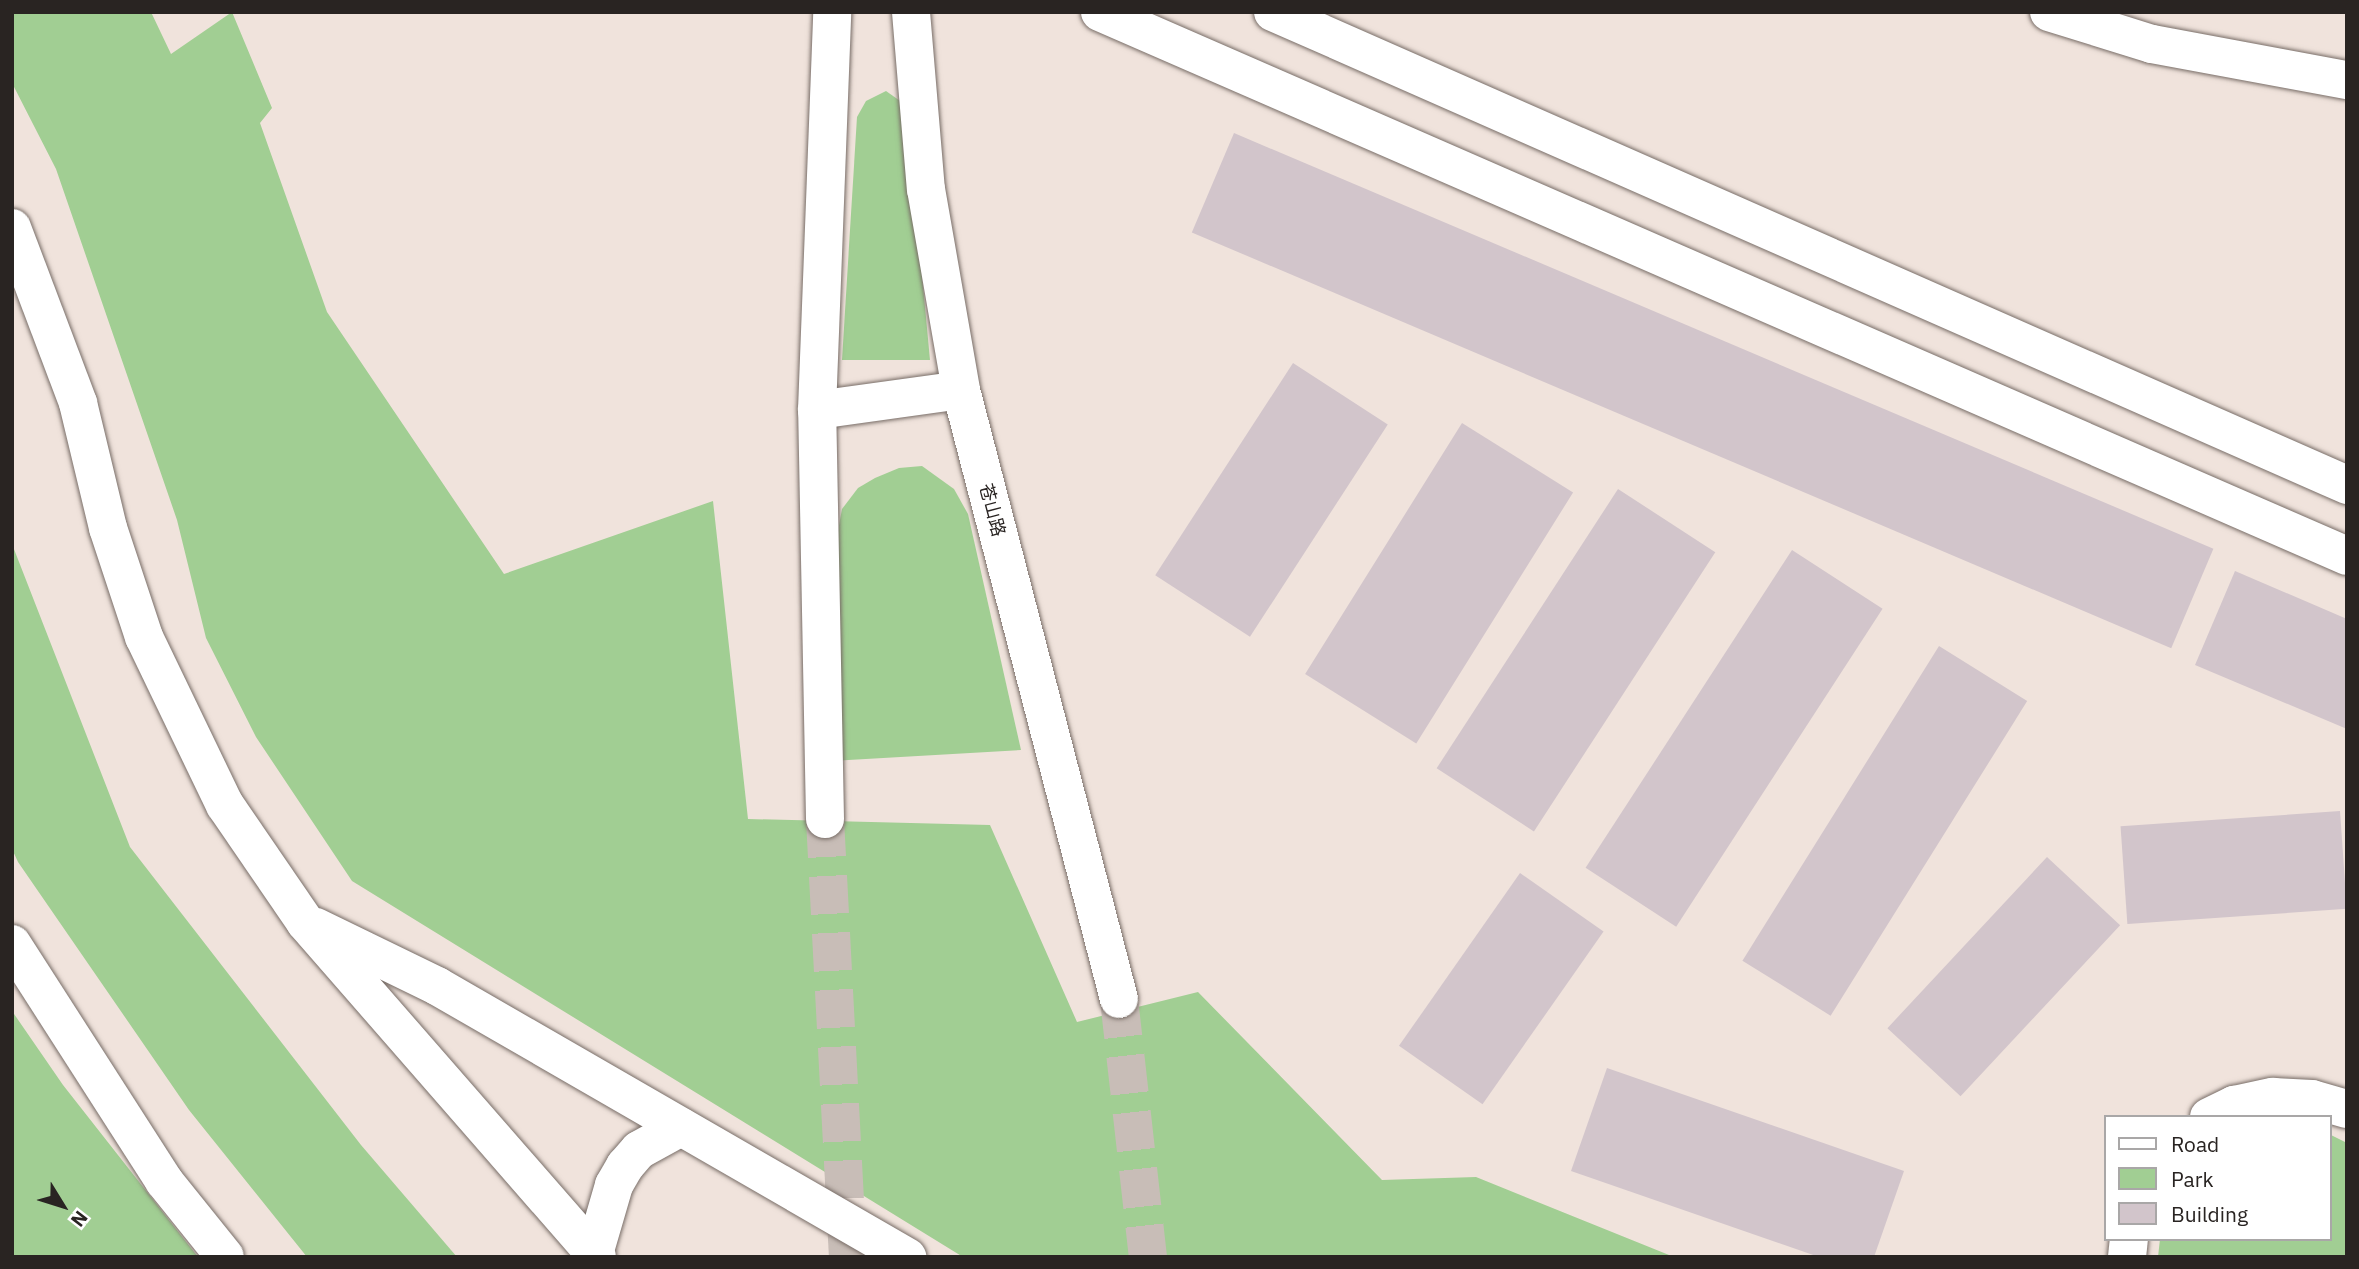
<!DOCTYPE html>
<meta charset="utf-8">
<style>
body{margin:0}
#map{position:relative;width:2359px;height:1269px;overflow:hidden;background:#f0e3dc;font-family:"IBM Plex Sans","Noto Sans SC",sans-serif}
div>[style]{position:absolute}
.green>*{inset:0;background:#a1ce93}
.building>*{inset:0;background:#d2c5cb;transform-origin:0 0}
.major-tunnel>*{height:38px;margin-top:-19px;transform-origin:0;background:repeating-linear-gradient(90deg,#c8bdb7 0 38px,transparent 0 57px)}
.roads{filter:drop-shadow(0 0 2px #786d67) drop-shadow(0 0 2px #786d67)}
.minor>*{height:38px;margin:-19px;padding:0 19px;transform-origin:19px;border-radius:19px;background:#fff}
.major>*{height:38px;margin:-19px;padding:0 19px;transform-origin:19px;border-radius:19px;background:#fff}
span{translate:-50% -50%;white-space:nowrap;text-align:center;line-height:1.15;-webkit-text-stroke:6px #fff;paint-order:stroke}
.street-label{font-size:18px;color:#292422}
.frame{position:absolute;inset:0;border:14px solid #292422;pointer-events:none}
.legend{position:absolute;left:2104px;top:1115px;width:228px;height:126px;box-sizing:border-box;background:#fff;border:2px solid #a9a7a7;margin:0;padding:9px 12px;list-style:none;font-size:21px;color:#292422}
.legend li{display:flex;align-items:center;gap:14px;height:35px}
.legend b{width:35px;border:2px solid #a9a7a7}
.north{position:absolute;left:28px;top:1171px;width:70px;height:70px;-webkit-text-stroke:5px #fff;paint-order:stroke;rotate:128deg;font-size:19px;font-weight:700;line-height:28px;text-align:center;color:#292422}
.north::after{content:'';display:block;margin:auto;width:24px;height:32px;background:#292422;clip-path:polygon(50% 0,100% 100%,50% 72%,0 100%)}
</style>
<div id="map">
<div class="green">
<div style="clip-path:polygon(12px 12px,151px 12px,171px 54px,232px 12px,272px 108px,260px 123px,327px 312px,504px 574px,713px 501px,748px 819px,990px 825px,1077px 1022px,1198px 992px,1382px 1180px,1476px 1177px,1674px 1257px,963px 1257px,352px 881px,256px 737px,206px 638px,177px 520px,56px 169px,12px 83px)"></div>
<div style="clip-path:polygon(886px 91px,903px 103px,907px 116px,930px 360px,842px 360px,857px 117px,866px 101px)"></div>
<div style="clip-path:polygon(922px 466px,954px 489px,968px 514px,1021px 750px,831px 761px,835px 547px,842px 509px,858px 488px,875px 478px,899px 468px)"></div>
<div style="clip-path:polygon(12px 544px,130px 847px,361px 1145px,457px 1257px,307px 1257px,189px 1110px,18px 862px,12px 849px)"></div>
<div style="clip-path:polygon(12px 1011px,63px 1085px,198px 1257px,12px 1257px)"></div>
<div style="clip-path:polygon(2329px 1134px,2347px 1143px,2347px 1257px,2158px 1257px,2160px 1239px,2329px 1239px)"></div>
</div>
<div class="building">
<div style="left:1234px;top:133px;width:1064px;height:108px;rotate:23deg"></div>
<div style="left:1293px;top:363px;width:113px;height:253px;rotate:33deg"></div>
<div style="left:1462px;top:423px;width:131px;height:296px;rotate:32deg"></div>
<div style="left:1618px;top:489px;width:116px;height:333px;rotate:33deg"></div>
<div style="left:1792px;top:550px;width:108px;height:379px;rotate:33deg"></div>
<div style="clip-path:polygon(2235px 571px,2347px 619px,2347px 729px,2195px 665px)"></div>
<div style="left:1939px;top:646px;width:104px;height:371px;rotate:32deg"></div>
<div style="left:2340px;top:811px;width:98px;height:220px;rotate:86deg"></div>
<div style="left:2047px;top:857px;width:100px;height:234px;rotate:43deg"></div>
<div style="left:1520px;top:873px;width:102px;height:211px;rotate:35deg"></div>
<div style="clip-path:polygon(1607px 1068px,1904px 1171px,1874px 1257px,1819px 1257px,1571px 1171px)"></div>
</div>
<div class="major-tunnel">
<div style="left:825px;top:819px;width:439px;rotate:87deg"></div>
<div style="left:1119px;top:999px;width:260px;rotate:83.6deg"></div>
</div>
<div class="roads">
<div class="minor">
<div style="left:1100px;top:12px;width:1360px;rotate:23.57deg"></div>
<div style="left:1273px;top:12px;width:1174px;rotate:23.77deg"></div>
<div style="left:2049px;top:12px;width:108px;rotate:17.3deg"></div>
<div style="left:2152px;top:44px;width:198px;rotate:10.5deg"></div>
<div style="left:12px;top:228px;width:187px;rotate:69.3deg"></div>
<div style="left:78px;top:403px;width:129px;rotate:76.5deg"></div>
<div style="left:108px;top:528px;width:115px;rotate:71.7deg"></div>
<div style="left:144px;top:637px;width:187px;rotate:64.3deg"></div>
<div style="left:225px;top:805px;width:142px;rotate:55.6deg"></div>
<div style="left:305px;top:922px;width:444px;rotate:48.9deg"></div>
<div style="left:817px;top:410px;width:145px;rotate:-7.9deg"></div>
<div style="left:316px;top:927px;width:135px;rotate:26deg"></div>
<div style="left:437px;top:986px;width:543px;rotate:29.97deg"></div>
<div style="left:12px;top:944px;width:282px;rotate:57.3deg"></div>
<div style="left:164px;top:1181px;width:97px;rotate:51.2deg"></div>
<div style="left:2209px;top:1117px;width:28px;rotate:-26deg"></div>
<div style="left:2234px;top:1105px;width:40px;rotate:-12deg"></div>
<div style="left:2273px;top:1097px;width:39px;rotate:3deg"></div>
<div style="left:2312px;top:1099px;width:36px;rotate:16deg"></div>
<div style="left:594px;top:1254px;width:72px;rotate:-73.8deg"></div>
<div style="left:614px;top:1185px;width:22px;rotate:-60deg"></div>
<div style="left:625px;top:1166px;width:21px;rotate:-49deg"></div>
<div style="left:639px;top:1150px;width:48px;rotate:-28.7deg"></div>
<div style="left:2127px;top:1257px;width:18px;rotate:-84deg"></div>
</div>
<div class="major">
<div style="left:911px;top:12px;width:178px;rotate:85.2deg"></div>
<div style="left:926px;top:189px;width:204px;rotate:80.1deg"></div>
<div style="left:961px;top:390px;width:629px;rotate:75.46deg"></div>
<div style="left:825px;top:819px;width:409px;rotate:-91.1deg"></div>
<div style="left:817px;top:410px;width:398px;rotate:-87.8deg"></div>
</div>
</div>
<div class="street-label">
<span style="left:992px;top:510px;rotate:75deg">苍山路</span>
</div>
<div class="frame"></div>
<ul class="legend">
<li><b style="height:9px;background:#fff"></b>Road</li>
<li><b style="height:19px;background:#a1ce93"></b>Park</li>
<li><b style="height:19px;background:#d2c5cb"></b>Building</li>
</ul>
<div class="north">N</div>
</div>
